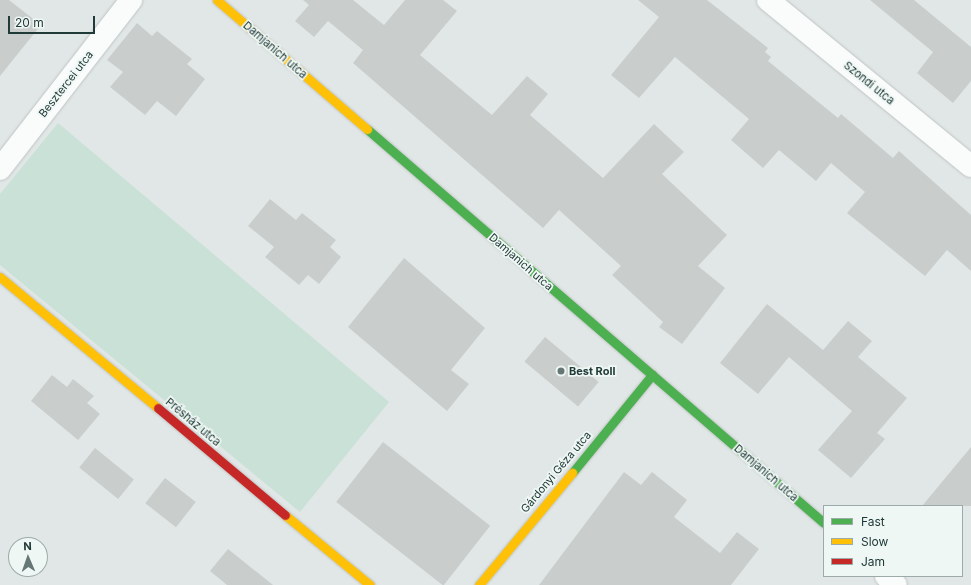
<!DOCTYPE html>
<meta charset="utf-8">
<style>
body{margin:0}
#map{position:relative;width:971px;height:585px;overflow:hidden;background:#e1e7e6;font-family:Inter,sans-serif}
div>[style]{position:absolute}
.green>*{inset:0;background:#c9e1d6}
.building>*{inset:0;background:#c9cecd;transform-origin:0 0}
.roads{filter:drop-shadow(0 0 1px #bec4c3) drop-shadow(0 0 1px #bec4c3)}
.street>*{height:22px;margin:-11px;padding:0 11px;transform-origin:11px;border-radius:11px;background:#fafbfb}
.fast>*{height:9px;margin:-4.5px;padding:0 4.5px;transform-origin:4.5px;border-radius:4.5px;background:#4caf50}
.slow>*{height:9px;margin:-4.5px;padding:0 4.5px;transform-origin:4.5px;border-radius:4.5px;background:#ffc107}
.jam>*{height:9px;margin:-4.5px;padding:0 4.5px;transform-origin:4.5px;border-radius:4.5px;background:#c62828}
.dots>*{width:11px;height:11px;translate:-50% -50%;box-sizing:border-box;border:2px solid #eff7f4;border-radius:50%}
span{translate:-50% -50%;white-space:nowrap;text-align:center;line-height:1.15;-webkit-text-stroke:3.5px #eff7f4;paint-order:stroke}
.street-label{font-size:11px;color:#203a38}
.poi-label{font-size:11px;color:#203a38;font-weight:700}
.left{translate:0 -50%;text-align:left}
.legend{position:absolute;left:823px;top:505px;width:140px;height:72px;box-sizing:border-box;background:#eff7f4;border:1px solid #9caba9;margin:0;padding:5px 7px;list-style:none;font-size:12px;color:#203a38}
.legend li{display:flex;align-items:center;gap:8px;height:20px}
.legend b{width:20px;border:1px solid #9caba9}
.north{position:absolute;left:8px;top:537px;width:40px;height:40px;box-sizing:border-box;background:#eff7f4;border:1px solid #9caba9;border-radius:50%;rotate:358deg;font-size:11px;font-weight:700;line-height:16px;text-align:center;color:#203a38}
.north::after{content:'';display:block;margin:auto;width:14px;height:18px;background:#647775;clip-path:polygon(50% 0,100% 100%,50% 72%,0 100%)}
.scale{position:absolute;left:8px;top:16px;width:87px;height:18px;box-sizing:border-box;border:2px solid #203a38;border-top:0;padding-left:5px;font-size:12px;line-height:14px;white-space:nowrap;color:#203a38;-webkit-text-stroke:3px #eff7f4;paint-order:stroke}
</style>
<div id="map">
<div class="green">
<div style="clip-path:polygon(58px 123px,389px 402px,300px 512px,0 265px,0 194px)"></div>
</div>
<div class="building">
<div style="clip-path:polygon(0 0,9px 0,41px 25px,0 76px)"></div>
<div style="clip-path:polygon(303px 0,353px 0,384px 25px,405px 0,443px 0,457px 11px,420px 55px,492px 115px,527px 76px,548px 94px,530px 115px,603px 178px,654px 124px,684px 152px,662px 174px,727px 235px,698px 266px,725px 288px,682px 344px,659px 327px,663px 322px,612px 275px,621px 266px,559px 210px,543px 228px,353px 63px,363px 50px,328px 21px,314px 37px,295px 21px,309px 5px)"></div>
<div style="clip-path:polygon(638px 0,707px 0,768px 48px,765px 52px,771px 57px,768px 61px,838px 118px,841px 114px,893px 158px,899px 151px,971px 215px,971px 271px,947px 250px,925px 276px,847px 213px,865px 192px,831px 163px,816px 181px,779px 150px,763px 168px,731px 140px,749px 119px,675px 57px,639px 98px,611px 75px,659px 17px)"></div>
<div style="clip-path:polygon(870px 0,914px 0,971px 47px,971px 81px,953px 103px,917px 73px,933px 52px)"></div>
<div style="clip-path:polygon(137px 23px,152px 36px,157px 31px,192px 59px,187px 64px,205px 79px,176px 116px,157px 101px,145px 115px,110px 87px,123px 72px,107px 60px)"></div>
<div style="clip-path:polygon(270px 199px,296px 220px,302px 213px,336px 240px,330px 247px,341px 257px,319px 284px,308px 275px,299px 285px,265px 257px,274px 247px,248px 226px)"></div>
<div style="clip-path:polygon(404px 258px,485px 328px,451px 370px,469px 384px,447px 411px,348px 327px)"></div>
<div style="clip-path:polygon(767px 304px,823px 350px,848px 321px,872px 341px,858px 357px,907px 398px,877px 433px,885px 439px,851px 478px,818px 450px,852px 411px,789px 357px,758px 394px,720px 363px)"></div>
<div style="left:545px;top:337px;width:70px;height:32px;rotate:40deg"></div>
<div style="clip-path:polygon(52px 375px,67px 387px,73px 379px,94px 396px,87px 403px,100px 414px,78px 440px,31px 401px)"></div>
<div style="left:383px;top:442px;width:136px;height:76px;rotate:38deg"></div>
<div style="clip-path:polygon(971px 447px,971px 506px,922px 506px)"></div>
<div style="left:95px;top:448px;width:50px;height:25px;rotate:39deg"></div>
<div style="clip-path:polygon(624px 472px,641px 485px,652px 472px,687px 500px,674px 517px,720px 553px,737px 532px,759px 549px,731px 585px,539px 585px)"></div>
<div style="left:165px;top:478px;width:39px;height:32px;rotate:38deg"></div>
<div style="clip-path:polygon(228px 549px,273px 585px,227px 585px,210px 571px)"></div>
</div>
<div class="roads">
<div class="street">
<div style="left:768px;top:0;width:262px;rotate:39.3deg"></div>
<div style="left:0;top:169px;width:214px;rotate:-52.2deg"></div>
<div style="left:886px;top:576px;width:13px;rotate:42deg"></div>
</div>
<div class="fast">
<div style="left:367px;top:129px;width:603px;rotate:40.77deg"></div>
<div style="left:572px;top:473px;width:127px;rotate:-50.8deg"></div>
</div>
<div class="slow">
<div style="left:217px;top:0;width:198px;rotate:40.7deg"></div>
<div style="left:0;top:277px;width:205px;rotate:39.7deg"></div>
<div style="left:285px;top:515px;width:110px;rotate:39.5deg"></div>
<div style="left:479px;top:585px;width:146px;rotate:-50.3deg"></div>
</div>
<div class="jam">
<div style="left:158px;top:408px;width:166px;rotate:40.1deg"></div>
</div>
</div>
<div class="dots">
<div style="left:561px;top:371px;background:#647775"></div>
</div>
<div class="street-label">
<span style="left:275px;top:50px;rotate:41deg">Damjanich utca</span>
<span style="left:869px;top:83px;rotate:39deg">Szondi utca</span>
<span style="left:66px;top:84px;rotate:-52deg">Besztercei utca</span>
<span style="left:521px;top:262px;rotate:41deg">Damjanich utca</span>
<span style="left:193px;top:422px;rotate:40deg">Présház utca</span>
<span style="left:556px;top:472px;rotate:-50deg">Gárdonyi Géza utca</span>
<span style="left:766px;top:473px;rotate:41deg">Damjanich utca</span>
</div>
<div class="poi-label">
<span class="left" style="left:569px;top:371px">Best Roll</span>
</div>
<ul class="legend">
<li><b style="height:5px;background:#4caf50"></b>Fast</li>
<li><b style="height:5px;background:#ffc107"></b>Slow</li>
<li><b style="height:5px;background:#c62828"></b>Jam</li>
</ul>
<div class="north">N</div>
<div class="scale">20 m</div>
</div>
